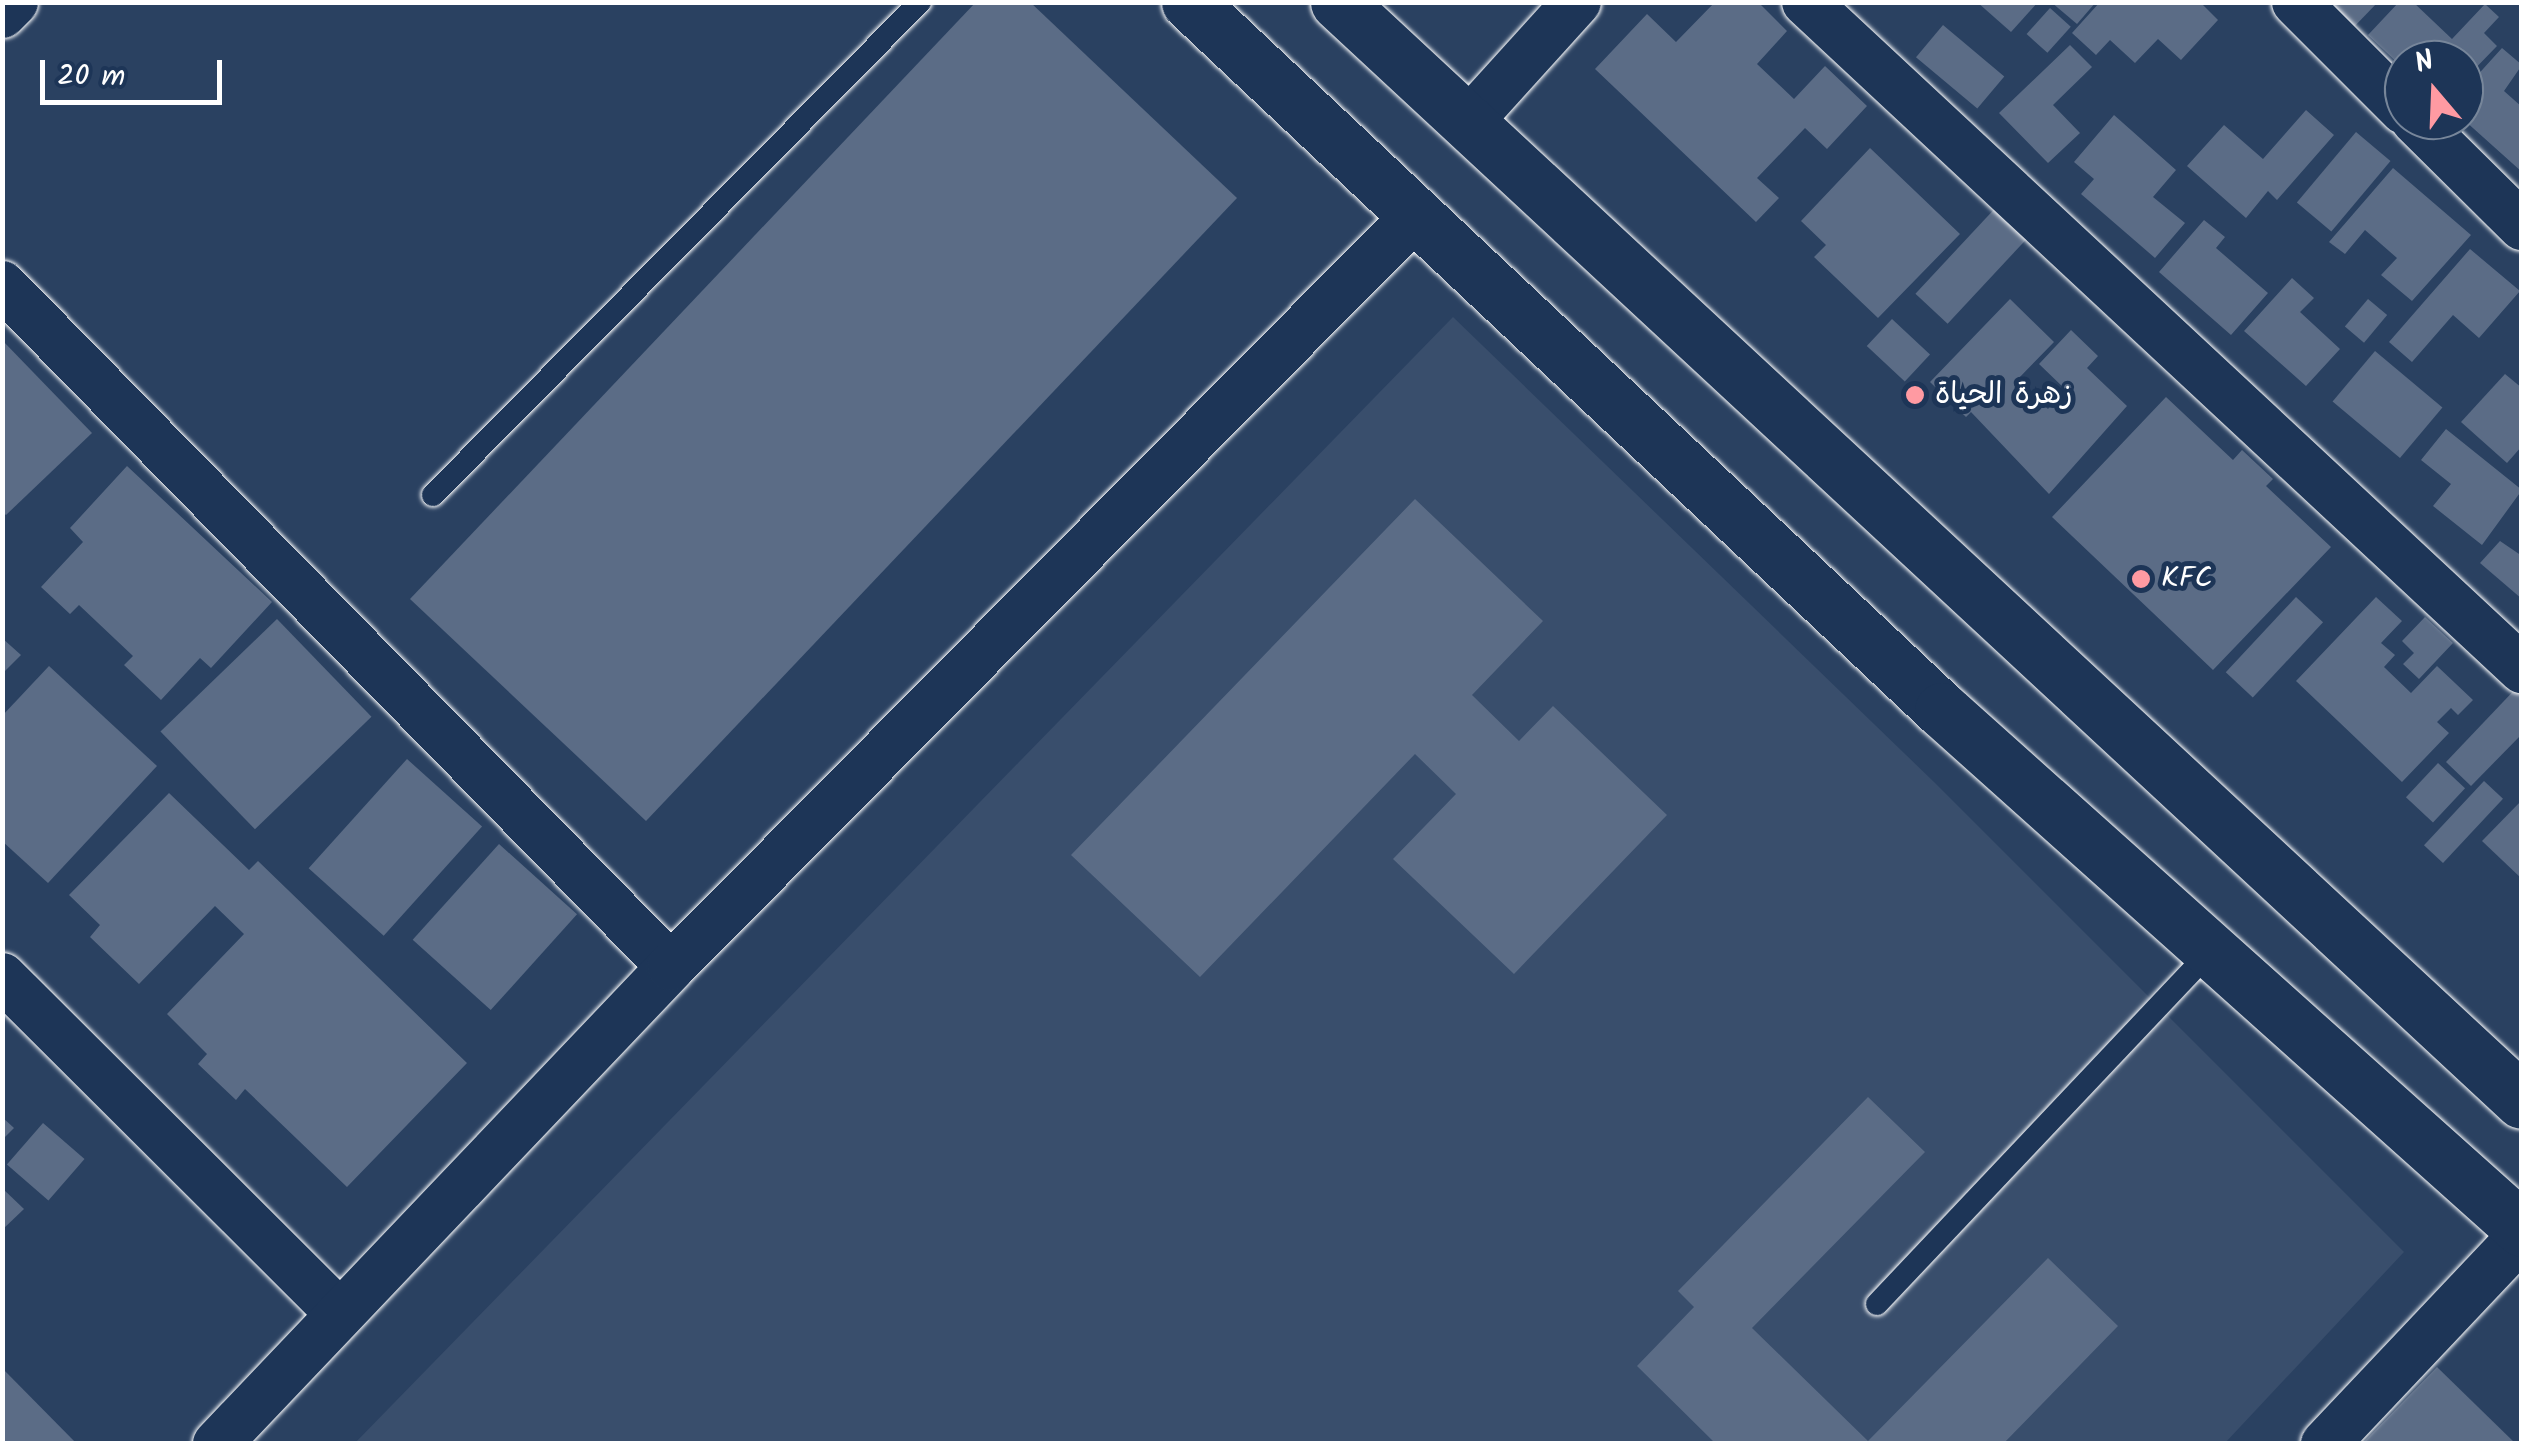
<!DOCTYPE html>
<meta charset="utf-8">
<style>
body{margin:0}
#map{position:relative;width:2524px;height:1446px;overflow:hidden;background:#2a4161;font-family:Kalam,"Playpen Sans Arabic",sans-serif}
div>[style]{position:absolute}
.built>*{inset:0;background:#394e6c}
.building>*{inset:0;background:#5b6c86;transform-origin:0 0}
.roads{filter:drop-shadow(0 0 2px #fff) drop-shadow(0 0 2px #fff)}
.lane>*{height:22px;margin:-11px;padding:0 11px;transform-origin:11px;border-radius:11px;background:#1d3557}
.street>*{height:48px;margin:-24px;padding:0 24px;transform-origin:24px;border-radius:24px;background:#1d3557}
.secondary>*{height:55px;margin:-27.5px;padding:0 27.5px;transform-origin:27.5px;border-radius:27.5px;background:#1d3557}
.dots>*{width:28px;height:28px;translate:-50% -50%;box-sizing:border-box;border:5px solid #1d3557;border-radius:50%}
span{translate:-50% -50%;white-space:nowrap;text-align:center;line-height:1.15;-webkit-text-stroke:10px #1d3557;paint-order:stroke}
.poi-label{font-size:30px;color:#fff}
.left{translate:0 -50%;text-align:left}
.frame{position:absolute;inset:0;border:5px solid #fff;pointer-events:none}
.north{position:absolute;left:2384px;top:40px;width:100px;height:100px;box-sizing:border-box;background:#1d3557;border:2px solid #77869a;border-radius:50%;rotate:341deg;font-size:28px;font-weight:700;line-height:40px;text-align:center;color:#fff}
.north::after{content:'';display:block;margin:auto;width:35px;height:45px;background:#ff9aa2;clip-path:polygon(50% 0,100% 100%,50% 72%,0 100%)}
.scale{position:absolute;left:40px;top:60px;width:182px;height:45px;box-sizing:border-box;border:5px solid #fff;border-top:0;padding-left:12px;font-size:30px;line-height:35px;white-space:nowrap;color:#fff;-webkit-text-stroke:8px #1d3557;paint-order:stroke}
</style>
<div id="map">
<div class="built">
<div style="clip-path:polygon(1453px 317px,1934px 782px,2404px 1252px,2225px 1443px,354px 1444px)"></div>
</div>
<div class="building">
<div style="clip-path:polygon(976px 2px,1030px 2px,1237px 198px,646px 821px,410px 599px)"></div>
<div style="clip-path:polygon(1715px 2px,1758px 2px,1787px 31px,1757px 64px,1794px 99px,1825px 66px,1867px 106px,1827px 149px,1805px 128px,1757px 178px,1779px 198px,1756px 222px,1595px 69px,1647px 14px,1676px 42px)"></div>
<div style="clip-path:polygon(1977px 2px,2038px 2px,2011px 32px)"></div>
<div style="clip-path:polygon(2051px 2px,2096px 2px,2077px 24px)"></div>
<div style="clip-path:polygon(2100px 2px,2200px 2px,2218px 20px,2181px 60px,2158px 39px,2135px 63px,2110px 40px,2096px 55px,2072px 33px)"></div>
<div style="clip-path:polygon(2325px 2px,2378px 2px,2352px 29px)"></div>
<div style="clip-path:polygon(2399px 2px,2413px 2px,2452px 39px,2485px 4px,2499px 17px,2484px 33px,2497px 46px,2464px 80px,2464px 60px,2404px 60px,2404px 69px,2368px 35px)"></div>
<div style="left:2050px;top:8px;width:28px;height:35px;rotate:42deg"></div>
<div style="left:1943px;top:25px;width:80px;height:42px;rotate:40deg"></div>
<div style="clip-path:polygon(2070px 45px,2092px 67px,2053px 105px,2080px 133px,2048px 163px,1999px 113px)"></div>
<div style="clip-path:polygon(2502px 48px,2522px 65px,2504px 91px,2522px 107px,2522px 172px,2464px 120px,2464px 90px)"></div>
<div style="clip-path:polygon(2306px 110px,2334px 135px,2277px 200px,2268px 191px,2246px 218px,2187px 166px,2224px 125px,2263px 159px)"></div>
<div style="clip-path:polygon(2114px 115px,2176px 170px,2153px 197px,2185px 223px,2155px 258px,2081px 194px,2094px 179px,2074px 162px)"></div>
<div style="left:2356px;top:132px;width:45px;height:92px;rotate:40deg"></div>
<div style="clip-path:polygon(1870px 148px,1960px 234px,1878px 318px,1814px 257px,1826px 245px,1801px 221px)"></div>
<div style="clip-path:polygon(2393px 168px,2471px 235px,2412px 301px,2381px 275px,2397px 258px,2365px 230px,2345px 254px,2329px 242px)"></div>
<div style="left:2000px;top:203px;width:44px;height:124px;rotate:43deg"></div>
<div style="clip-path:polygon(2204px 220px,2225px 237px,2216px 248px,2268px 293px,2231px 335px,2159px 272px)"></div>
<div style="clip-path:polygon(2470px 249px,2520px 291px,2479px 338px,2453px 315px,2412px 362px,2389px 342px)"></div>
<div style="clip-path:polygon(2292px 278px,2314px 298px,2300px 312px,2340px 349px,2306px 386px,2244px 331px)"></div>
<div style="clip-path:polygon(2010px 299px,2054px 342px,2017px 380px,2048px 409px,2065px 389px,2039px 364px,2071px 330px,2098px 356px,2087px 368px,2127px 406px,2049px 494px,1971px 412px,1966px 417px,1930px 382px)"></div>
<div style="left:2368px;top:299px;width:25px;height:36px;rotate:40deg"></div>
<div style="left:1892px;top:319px;width:52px;height:37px;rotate:43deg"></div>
<div style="clip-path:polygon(2px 340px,92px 433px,6px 515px,2px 512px)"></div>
<div style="left:2375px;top:351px;width:88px;height:66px;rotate:40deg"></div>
<div style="clip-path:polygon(2505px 374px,2522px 388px,2522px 446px,2507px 463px,2461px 422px)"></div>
<div style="clip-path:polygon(2166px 397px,2233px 460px,2242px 450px,2273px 479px,2266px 486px,2331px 547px,2213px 670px,2052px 517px)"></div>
<div style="clip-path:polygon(2446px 429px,2522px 490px,2482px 545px,2433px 506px,2451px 484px,2421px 460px)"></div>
<div style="clip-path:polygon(127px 466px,272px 602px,211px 668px,200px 658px,161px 700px,124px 665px,133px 656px,79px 605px,70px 614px,41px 587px,83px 542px,70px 528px)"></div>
<div style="clip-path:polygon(1415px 499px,1543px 621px,1472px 695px,1519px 741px,1553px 706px,1667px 815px,1514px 974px,1393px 859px,1456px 794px,1415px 754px,1200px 977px,1071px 855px)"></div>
<div style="clip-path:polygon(2500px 541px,2522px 556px,2522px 599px,2480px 563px)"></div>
<div style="left:2296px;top:597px;width:37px;height:103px;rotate:43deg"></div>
<div style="clip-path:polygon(2376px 597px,2402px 621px,2381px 643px,2395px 655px,2384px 667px,2411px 693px,2437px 666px,2473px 700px,2458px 715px,2451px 708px,2437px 722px,2449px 733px,2402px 782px,2296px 681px)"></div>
<div style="clip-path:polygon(2425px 617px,2453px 643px,2419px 679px,2403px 664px,2414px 653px,2402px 641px)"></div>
<div style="left:277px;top:619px;width:136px;height:162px;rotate:46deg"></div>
<div style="clip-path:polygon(2px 638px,21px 655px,2px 674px)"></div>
<div style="clip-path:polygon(49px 666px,157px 766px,48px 883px,2px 841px,2px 716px)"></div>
<div style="clip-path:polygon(2522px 682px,2522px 734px,2471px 786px,2446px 762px)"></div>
<div style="left:407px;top:759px;width:101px;height:147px;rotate:42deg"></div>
<div style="left:2438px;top:763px;width:37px;height:47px;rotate:43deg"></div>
<div style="left:2484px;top:781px;width:26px;height:88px;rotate:43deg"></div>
<div style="clip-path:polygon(169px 793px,249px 870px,258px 861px,467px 1063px,347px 1187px,245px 1089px,236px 1100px,198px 1064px,207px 1054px,167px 1014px,244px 934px,215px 906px,139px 984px,90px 937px,100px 925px,69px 895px)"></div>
<div style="clip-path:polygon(2522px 800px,2522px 879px,2482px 841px)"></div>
<div style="left:499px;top:844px;width:105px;height:129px;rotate:42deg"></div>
<div style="clip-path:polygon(1868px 1097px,1925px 1152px,1752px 1328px,1868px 1441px,2048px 1258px,2118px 1326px,2003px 1444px,1716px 1444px,1637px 1366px,1694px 1307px,1678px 1291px)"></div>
<div style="clip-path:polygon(2px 1117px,14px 1128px,2px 1140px)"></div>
<div style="left:43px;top:1123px;width:55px;height:55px;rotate:41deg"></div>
<div style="clip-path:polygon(2px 1188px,24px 1209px,2px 1230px)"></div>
<div style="clip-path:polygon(2437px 1367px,2516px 1444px,2362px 1444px)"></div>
<div style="clip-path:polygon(2px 1368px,77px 1444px,2px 1444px)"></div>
</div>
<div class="roads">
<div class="lane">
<div style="left:433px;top:495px;width:693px;rotate:-45.35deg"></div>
<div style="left:1877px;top:1304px;width:486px;rotate:-46.6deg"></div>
</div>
<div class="street">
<div style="left:1806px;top:2px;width:979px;rotate:42.97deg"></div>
<div style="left:2296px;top:2px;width:153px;rotate:45deg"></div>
<div style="left:2px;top:14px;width:17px;rotate:-45deg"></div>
<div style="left:2415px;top:120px;width:151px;rotate:44.7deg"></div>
<div style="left:1468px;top:122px;width:162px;rotate:-47.8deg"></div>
<div style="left:2px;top:285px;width:955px;rotate:45.55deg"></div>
<div style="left:2px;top:977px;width:473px;rotate:44.9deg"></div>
<div style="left:217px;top:1444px;width:659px;rotate:-46.42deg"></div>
<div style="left:671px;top:967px;width:1057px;rotate:-45.27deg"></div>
<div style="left:2325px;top:1444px;width:286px;rotate:-46.6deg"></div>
</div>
<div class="secondary">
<div style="left:1189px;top:2px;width:1034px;rotate:43.24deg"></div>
<div style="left:1942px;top:710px;width:778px;rotate:41.82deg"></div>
<div style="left:1338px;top:2px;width:1615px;rotate:42.87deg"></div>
</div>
</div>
<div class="dots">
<div style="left:1915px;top:395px;background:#ff9aa2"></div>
<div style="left:2141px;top:579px;background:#ff9aa2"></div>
</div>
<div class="poi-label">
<span class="left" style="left:1935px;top:395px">زهرة الحياة</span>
<span class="left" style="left:2161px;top:579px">KFC</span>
</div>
<div class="frame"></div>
<div class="north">N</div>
<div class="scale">20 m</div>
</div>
